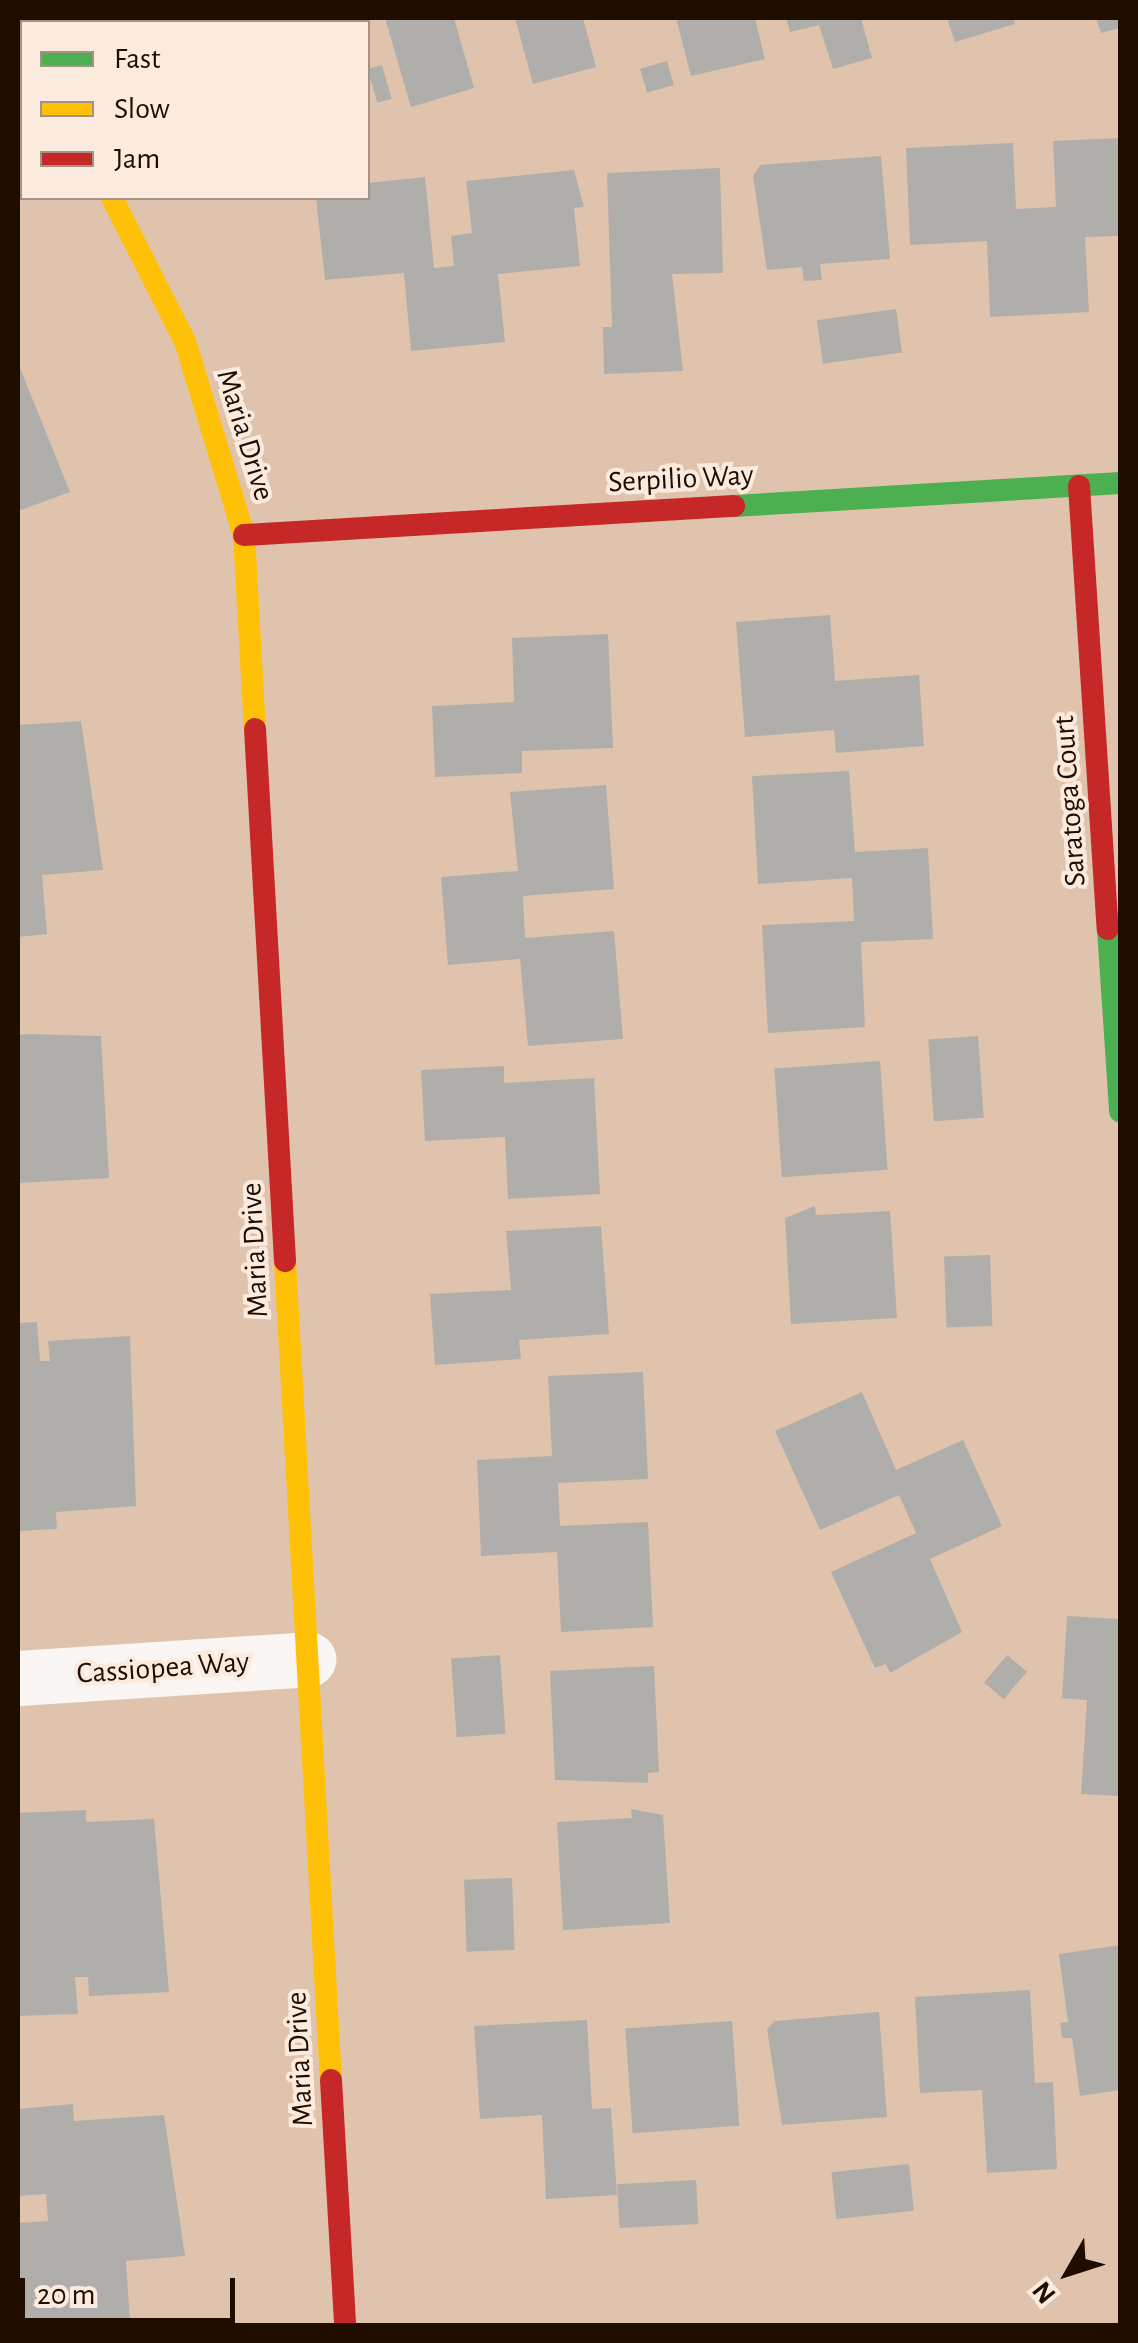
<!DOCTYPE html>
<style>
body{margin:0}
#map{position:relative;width:1138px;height:2343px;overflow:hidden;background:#e0c3ac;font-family:"Alegreya Sans",sans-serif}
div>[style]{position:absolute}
.building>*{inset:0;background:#b0aeab;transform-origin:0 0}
.street>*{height:55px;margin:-27.5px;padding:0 27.5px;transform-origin:27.5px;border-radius:27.5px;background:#faf6f3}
.fast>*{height:22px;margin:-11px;padding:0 11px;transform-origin:11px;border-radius:11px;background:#4caf50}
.slow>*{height:22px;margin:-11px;padding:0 11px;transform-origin:11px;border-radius:11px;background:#ffc107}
.jam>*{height:22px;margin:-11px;padding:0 11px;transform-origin:11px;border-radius:11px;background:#c62828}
span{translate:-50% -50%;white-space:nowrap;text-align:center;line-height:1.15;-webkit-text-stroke:8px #fbebde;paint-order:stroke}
.street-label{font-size:30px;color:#1f0d00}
.frame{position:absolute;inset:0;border:20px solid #1f0d00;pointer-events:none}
.legend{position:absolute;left:20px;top:20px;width:350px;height:180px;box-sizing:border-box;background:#fbebde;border:2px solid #a39285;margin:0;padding:12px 18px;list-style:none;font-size:30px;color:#1f0d00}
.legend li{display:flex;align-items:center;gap:20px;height:50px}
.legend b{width:50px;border:2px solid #a39285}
.north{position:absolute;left:1018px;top:2223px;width:100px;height:100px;-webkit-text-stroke:8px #fbebde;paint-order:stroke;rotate:231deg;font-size:28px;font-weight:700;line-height:40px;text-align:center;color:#1f0d00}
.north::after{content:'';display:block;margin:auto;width:35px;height:45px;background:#1f0d00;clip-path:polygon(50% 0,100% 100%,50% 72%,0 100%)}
.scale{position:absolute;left:20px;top:2278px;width:215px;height:45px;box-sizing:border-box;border:5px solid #1f0d00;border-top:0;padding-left:12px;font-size:30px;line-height:35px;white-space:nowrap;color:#1f0d00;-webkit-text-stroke:8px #fbebde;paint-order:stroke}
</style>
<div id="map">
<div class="building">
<div style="left:234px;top:18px;width:74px;height:4px"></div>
<div style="clip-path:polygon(385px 18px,454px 18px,474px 88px,411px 107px)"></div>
<div style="clip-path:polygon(515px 18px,583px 18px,596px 67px,533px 84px)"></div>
<div style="clip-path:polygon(676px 18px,755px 18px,765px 59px,691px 76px)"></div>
<div style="clip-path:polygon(786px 18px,861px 18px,872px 58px,833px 69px,819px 25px,790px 32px)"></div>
<div style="clip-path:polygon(947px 18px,1013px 18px,1015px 24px,955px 42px)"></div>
<div style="clip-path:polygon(1096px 18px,1120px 18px,1120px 28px,1101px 33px)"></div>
<div style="left:667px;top:61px;width:25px;height:28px;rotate:74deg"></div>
<div style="left:382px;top:65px;width:35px;height:15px;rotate:74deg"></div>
<div style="clip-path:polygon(1120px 138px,1120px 236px,1085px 237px,1089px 312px,990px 317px,987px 241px,910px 245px,906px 148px,1013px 143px,1016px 209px,1056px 207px,1053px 141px)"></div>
<div style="clip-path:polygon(881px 156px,890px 259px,820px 264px,822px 280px,804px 281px,802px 267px,767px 270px,753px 176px,760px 165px)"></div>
<div style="clip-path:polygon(720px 168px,723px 273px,672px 274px,683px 371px,604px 374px,603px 327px,612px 327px,607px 173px)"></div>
<div style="clip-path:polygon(574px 170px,584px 207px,574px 208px,580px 266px,498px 274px,505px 342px,411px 351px,404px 273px,325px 280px,316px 198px,368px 198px,368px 183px,425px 177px,434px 268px,454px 266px,451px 236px,472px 233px,466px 181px)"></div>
<div style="left:896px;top:309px;width:44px;height:80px;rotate:82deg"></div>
<div style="clip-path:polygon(18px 363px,70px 492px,18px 511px)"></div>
<div style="clip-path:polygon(830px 615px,835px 681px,919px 675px,924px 746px,836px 753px,834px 730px,745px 737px,736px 622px)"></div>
<div style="clip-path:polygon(608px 634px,613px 748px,522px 751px,522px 773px,435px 777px,432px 706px,514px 702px,512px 638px)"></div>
<div style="clip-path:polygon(81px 721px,103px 870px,42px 875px,47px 934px,18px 937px,18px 725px)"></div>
<div style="clip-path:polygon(849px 771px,855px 852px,928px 848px,933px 939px,861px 942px,865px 1027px,768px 1033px,762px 925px,854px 921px,852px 878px,758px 884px,752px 776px)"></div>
<div style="clip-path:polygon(606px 785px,614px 889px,523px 896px,525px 938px,614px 931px,623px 1039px,528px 1046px,520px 959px,448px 965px,441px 877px,518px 871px,510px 792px)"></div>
<div style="clip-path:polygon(29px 1034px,101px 1036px,109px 1178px,18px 1183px,18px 1035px)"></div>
<div style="left:978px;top:1036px;width:82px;height:50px;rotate:86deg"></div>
<div style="left:880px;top:1061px;width:109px;height:106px;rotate:86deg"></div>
<div style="clip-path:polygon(504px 1066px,504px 1083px,594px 1078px,600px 1194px,508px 1199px,505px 1137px,425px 1141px,421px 1070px)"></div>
<div style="clip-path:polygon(815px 1206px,816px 1215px,890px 1211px,897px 1318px,791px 1324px,785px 1218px)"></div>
<div style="clip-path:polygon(601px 1226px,609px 1334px,519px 1340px,521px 1359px,435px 1365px,430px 1294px,511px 1290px,506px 1231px)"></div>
<div style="left:990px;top:1255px;width:71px;height:46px;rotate:88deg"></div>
<div style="clip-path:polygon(37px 1322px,40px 1361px,50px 1361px,48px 1341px,130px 1336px,136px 1506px,56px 1512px,57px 1529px,18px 1531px,18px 1323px)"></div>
<div style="clip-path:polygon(643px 1372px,648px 1479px,558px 1483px,560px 1526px,648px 1522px,653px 1627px,561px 1632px,557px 1552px,481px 1556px,477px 1460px,552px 1456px,548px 1376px)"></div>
<div style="clip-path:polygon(862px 1392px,896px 1470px,963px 1440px,1002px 1526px,930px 1559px,962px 1632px,890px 1673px,886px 1664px,875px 1668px,831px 1572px,916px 1533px,899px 1495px,820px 1530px,775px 1431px)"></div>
<div style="clip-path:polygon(1067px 1616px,1120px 1619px,1120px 1796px,1081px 1794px,1087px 1700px,1062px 1698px)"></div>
<div style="left:500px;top:1655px;width:79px;height:49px;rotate:86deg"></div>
<div style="left:1007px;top:1655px;width:26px;height:36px;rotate:40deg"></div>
<div style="clip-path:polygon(654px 1666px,659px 1772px,648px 1773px,648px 1783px,555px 1780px,550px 1671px)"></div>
<div style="clip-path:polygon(631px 1809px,663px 1815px,670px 1923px,563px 1930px,557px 1822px,632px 1818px)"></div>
<div style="clip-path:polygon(86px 1810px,86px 1822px,154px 1819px,169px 1992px,89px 1996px,88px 1977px,75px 1977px,78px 2014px,18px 2016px,18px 1813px)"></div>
<div style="left:512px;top:1878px;width:72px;height:48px;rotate:88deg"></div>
<div style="clip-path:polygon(1120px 1945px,1120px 2090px,1080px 2096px,1072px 2038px,1062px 2038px,1060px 2023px,1068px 2022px,1059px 1954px)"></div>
<div style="clip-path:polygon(1030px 1990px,1035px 2083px,1053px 2082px,1057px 2169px,987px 2173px,982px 2090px,920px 2093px,915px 1997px)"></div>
<div style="clip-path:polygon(879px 2012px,887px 2117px,782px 2125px,767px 2029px,775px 2021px)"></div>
<div style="clip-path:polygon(587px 2020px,592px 2109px,611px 2108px,617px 2195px,546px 2199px,542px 2115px,480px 2119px,474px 2026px)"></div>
<div style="left:732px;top:2021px;width:105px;height:107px;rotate:86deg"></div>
<div style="clip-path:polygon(73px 2104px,74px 2121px,164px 2115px,185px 2256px,126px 2261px,130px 2323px,18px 2326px,18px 2223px,48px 2221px,46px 2194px,18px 2196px,18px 2109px)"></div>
<div style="left:909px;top:2164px;width:47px;height:78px;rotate:84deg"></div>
<div style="left:696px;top:2180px;width:44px;height:79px;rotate:87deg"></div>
</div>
<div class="street">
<div style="left:18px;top:1678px;width:291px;rotate:-3.7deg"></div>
</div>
<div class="fast">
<div style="left:18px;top:55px;width:8px;rotate:60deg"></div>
<div style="left:734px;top:506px;width:387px;rotate:-3.4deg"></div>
<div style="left:1108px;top:929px;width:183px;rotate:86.2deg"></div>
</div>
<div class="slow">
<div style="left:112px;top:198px;width:161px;rotate:63deg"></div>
<div style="left:185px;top:341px;width:203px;rotate:73.1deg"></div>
<div style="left:244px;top:535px;width:194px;rotate:86.8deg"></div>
<div style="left:285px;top:1261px;width:820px;rotate:86.79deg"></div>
</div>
<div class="jam">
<div style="left:1079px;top:486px;width:444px;rotate:86.3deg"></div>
<div style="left:244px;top:535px;width:491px;rotate:-3.4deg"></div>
<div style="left:255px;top:729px;width:533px;rotate:86.77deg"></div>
<div style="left:331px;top:2080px;width:246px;rotate:86.7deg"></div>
</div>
<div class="street-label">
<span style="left:245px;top:435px;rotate:73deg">Maria Drive</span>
<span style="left:681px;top:479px;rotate:-3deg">Serpilio Way</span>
<span style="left:1070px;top:801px;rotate:-94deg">Saratoga Court</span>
<span style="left:255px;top:1250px;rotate:-93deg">Maria Drive</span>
<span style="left:163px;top:1668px;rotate:-4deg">Cassiopea Way</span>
<span style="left:300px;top:2059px;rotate:-93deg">Maria Drive</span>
</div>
<div class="frame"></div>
<ul class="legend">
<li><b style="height:12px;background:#4caf50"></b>Fast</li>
<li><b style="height:12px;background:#ffc107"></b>Slow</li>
<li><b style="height:12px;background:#c62828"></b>Jam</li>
</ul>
<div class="north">N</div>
<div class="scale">20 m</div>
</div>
